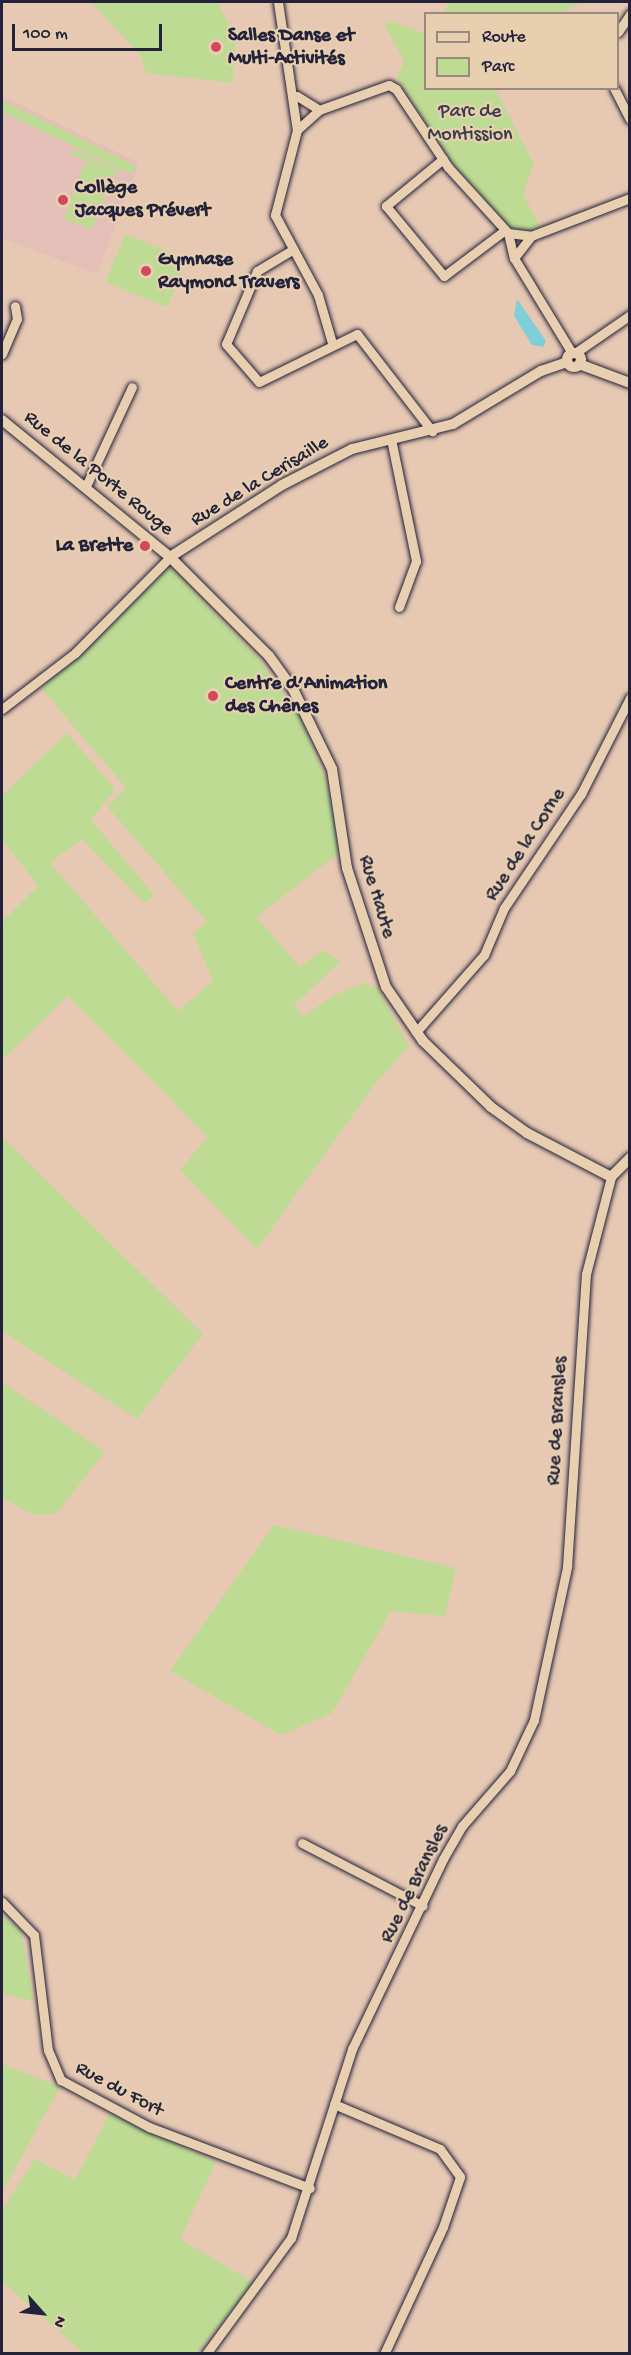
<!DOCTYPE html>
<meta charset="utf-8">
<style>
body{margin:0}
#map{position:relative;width:631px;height:2355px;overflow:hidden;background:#e6c8b3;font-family:"Gochi Hand",sans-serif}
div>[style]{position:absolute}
.built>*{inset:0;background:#e4bfb8}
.green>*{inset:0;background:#bedb93;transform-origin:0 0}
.water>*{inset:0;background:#7ecfd8}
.roads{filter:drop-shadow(0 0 2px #22223b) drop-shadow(0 0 2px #22223b)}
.minor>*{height:9px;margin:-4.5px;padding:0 4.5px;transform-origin:4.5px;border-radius:4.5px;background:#e7cfaf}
.tertiary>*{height:10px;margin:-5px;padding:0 5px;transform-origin:5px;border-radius:5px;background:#e7cfaf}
.tertiary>.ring{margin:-5px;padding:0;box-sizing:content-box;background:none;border:10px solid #e7cfaf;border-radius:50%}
.dots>*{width:16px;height:16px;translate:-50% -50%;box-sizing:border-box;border:3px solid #e7cfaf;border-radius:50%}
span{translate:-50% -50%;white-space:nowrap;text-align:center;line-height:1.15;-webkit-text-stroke:4.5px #e7cfaf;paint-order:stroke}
.poi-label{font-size:20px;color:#22223b;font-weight:700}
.left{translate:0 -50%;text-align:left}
.right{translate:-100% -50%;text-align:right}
.park-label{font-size:20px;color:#393e48}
.street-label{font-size:20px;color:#22223b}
.frame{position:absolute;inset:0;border:3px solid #22223b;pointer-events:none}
.legend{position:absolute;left:424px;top:12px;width:195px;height:78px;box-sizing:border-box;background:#e7cfaf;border:2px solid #988a81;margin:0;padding:8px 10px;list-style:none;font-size:18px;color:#22223b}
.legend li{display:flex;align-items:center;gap:12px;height:30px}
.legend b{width:30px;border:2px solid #988a81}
.north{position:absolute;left:12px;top:2283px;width:60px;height:60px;-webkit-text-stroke:4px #e7cfaf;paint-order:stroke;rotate:117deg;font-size:16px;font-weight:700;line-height:24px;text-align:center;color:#22223b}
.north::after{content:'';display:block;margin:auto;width:21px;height:27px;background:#22223b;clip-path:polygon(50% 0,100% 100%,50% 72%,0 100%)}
.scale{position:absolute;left:12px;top:24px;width:150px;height:27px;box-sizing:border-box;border:3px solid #22223b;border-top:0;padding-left:8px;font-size:18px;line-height:21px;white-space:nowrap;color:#22223b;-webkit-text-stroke:4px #e7cfaf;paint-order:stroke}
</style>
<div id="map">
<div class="built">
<div style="clip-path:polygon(2px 96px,139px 163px,97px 274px,2px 238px)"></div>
</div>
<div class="green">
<div style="clip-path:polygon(91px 2px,217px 2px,236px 38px,233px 83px,146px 73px,140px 55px)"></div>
<div style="clip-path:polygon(451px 2px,583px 2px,560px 13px,442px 13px)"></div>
<div style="clip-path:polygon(392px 21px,425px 34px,426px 88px,495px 89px,534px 164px,523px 193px,540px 227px,527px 232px,507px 226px,454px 165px,397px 78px,404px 61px,384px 24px)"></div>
<div style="clip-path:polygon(2px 100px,136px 166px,132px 174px,2px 112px)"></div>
<div style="clip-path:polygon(73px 149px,122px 171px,114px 173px,92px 229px,64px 219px,85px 162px,109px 170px,71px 154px)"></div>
<div style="left:125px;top:234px;width:67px;height:52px;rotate:22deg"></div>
<div style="clip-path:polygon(168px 565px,259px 659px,300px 716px,325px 777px,343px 850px,256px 917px,300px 967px,323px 950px,340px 962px,294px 1005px,303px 1017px,333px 996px,365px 983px,378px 989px,409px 1046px,374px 1085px,257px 1249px,180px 1170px,208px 1137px,68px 996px,2px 1060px,2px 922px,38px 886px,2px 839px,2px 796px,67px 733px,115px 789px,91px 820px,154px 895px,144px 903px,82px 839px,50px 863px,178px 1011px,213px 981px,193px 933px,207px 922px,107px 806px,126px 788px,42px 689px)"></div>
<div style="clip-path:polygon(2px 1137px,203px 1334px,137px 1419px,2px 1331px)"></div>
<div style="clip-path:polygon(2px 1382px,105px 1452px,56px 1514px,32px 1514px,2px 1498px)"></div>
<div style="clip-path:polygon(274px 1525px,456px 1568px,445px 1616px,391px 1611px,332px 1713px,281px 1735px,170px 1671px)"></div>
<div style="clip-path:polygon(2px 1916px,21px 1931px,34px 2002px,2px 1993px)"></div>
<div style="clip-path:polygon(2px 2064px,60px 2087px,2px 2192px)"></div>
<div style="clip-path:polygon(110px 2113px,216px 2162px,180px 2239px,254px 2283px,197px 2353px,85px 2354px,2px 2282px,2px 2210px,35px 2159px,75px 2180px)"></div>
</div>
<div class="water">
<div style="clip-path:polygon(517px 299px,546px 341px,543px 347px,532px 345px,514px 316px)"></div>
</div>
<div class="roads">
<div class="minor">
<div style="left:278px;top:2px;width:129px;rotate:81.6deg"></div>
<div style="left:297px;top:130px;width:88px;rotate:104.5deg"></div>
<div style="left:275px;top:215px;width:91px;rotate:61.7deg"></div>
<div style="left:318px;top:295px;width:50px;rotate:73.7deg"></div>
<div style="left:618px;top:32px;width:22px;rotate:-56deg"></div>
<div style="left:614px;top:88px;width:35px;rotate:63deg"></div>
<div style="left:297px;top:96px;width:26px;rotate:32deg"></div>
<div style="left:297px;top:130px;width:30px;rotate:-42deg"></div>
<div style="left:319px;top:110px;width:74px;rotate:-19.7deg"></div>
<div style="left:389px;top:85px;width:8px;rotate:30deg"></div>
<div style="left:396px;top:89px;width:94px;rotate:56.3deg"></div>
<div style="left:448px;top:167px;width:89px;rotate:47.7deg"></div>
<div style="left:508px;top:233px;width:26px;rotate:77deg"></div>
<div style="left:514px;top:258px;width:111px;rotate:58.6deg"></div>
<div style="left:443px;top:159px;width:74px;rotate:140.5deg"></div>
<div style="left:386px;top:206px;width:91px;rotate:50.4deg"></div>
<div style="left:444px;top:276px;width:76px;rotate:-37deg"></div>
<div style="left:508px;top:233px;width:23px;rotate:7deg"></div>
<div style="left:531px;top:236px;width:106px;rotate:-21deg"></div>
<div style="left:292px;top:250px;width:41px;rotate:149deg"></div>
<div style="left:257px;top:271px;width:79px;rotate:113deg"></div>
<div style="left:226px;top:344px;width:50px;rotate:49deg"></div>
<div style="left:259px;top:382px;width:109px;rotate:-26.1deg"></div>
<div style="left:357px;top:334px;width:123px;rotate:52.3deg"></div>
<div style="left:514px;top:258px;width:28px;rotate:-52deg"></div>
<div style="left:575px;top:353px;width:67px;rotate:-34.6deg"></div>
<div style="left:2px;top:354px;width:38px;rotate:-67deg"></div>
<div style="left:17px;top:319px;width:13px;rotate:-99deg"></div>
<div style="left:391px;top:439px;width:125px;rotate:78.4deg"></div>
<div style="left:416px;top:561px;width:49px;rotate:110.3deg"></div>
<div style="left:86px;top:486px;width:109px;rotate:-65.1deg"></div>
<div style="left:2px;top:709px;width:92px;rotate:-37.5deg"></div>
<div style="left:75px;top:653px;width:135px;rotate:-45.3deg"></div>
<div style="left:416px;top:1032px;width:103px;rotate:-48.6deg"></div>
<div style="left:484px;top:955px;width:51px;rotate:-66.9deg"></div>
<div style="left:504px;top:908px;width:138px;rotate:-56deg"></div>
<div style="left:581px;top:794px;width:108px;rotate:-63deg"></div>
<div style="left:302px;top:1843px;width:136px;rotate:27.5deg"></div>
<div style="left:2px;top:1902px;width:46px;rotate:45.9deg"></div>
<div style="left:34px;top:1935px;width:116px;rotate:83.1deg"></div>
<div style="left:48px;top:2050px;width:33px;rotate:67deg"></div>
<div style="left:61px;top:2080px;width:100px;rotate:28.1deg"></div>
<div style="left:149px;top:2127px;width:172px;rotate:20.8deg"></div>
<div style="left:334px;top:2104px;width:115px;rotate:23deg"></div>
<div style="left:440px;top:2149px;width:34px;rotate:54deg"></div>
<div style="left:460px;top:2177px;width:53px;rotate:108.8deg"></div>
<div style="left:443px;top:2227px;width:140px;rotate:114.9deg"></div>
<div style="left:206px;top:2354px;width:144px;rotate:-53.8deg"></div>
<div style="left:291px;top:2238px;width:199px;rotate:-72.1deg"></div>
<div style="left:352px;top:2049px;width:211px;rotate:-64.4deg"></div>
<div style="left:443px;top:1859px;width:38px;rotate:-60deg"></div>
<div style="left:462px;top:1826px;width:73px;rotate:-48.9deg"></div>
<div style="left:510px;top:1771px;width:56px;rotate:-64.8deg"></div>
<div style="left:534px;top:1720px;width:157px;rotate:-77.8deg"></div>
<div style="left:567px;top:1567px;width:294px;rotate:-86.3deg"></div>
<div style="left:586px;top:1274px;width:100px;rotate:-75.5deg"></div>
</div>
<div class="tertiary">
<div class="ring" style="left:567px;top:353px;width:4px;height:4px"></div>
<div style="left:579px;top:364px;width:54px;rotate:20.4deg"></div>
<div style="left:2px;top:420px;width:217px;rotate:39.2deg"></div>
<div style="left:170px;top:557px;width:140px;rotate:45deg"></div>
<div style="left:269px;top:656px;width:41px;rotate:54deg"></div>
<div style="left:293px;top:689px;width:89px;rotate:64deg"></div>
<div style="left:332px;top:769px;width:100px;rotate:81.4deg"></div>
<div style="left:347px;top:868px;width:125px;rotate:71.9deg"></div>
<div style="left:386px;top:987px;width:65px;rotate:55.6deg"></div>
<div style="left:423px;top:1041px;width:95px;rotate:44.1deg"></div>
<div style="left:491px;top:1107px;width:44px;rotate:35.8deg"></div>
<div style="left:527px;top:1133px;width:95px;rotate:27.6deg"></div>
<div style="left:611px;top:1177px;width:27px;rotate:-45deg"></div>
<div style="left:170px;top:557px;width:133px;rotate:-32.7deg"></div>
<div style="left:282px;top:485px;width:79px;rotate:-27.2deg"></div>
<div style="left:352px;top:449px;width:104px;rotate:-13.9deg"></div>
<div style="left:453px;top:424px;width:103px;rotate:-31.1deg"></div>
<div style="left:541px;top:371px;width:28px;rotate:-19deg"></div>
</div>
</div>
<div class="dots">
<div style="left:216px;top:47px;background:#d1495b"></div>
<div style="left:63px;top:200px;background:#d1495b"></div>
<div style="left:146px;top:271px;background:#d1495b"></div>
<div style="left:145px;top:546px;background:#d1495b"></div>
<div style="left:213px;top:696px;background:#d1495b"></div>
</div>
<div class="poi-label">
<span class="left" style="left:228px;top:48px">Salles Danse et<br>Multi-Activités</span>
<span class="left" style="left:75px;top:200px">Collège<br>Jacques Prévert</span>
<span class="left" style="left:158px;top:272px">Gymnase<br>Raymond Travers</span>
<span class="right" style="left:133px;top:546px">La Brette</span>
<span class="left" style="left:225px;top:696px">Centre d’Animation<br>des Chênes</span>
</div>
<div class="park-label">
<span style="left:470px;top:124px">Parc de<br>Montission</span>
</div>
<div class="street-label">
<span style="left:98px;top:474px;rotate:39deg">Rue de la Porte Rouge</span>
<span style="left:260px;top:482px;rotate:-31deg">Rue de la Cerisaille</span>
<span style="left:526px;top:845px;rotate:-57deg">Rue de la Corne</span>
<span style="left:376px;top:897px;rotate:73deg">Rue Haute</span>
<span style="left:558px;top:1421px;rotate:-87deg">Rue de Bransles</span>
<span style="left:415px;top:1884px;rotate:-64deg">Rue de Bransles</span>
<span style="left:119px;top:2090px;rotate:28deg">Rue du Fort</span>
</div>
<div class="frame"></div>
<ul class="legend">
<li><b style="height:8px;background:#e7cfaf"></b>Route</li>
<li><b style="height:16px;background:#bedb93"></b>Parc</li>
</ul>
<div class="north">N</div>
<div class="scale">100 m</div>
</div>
